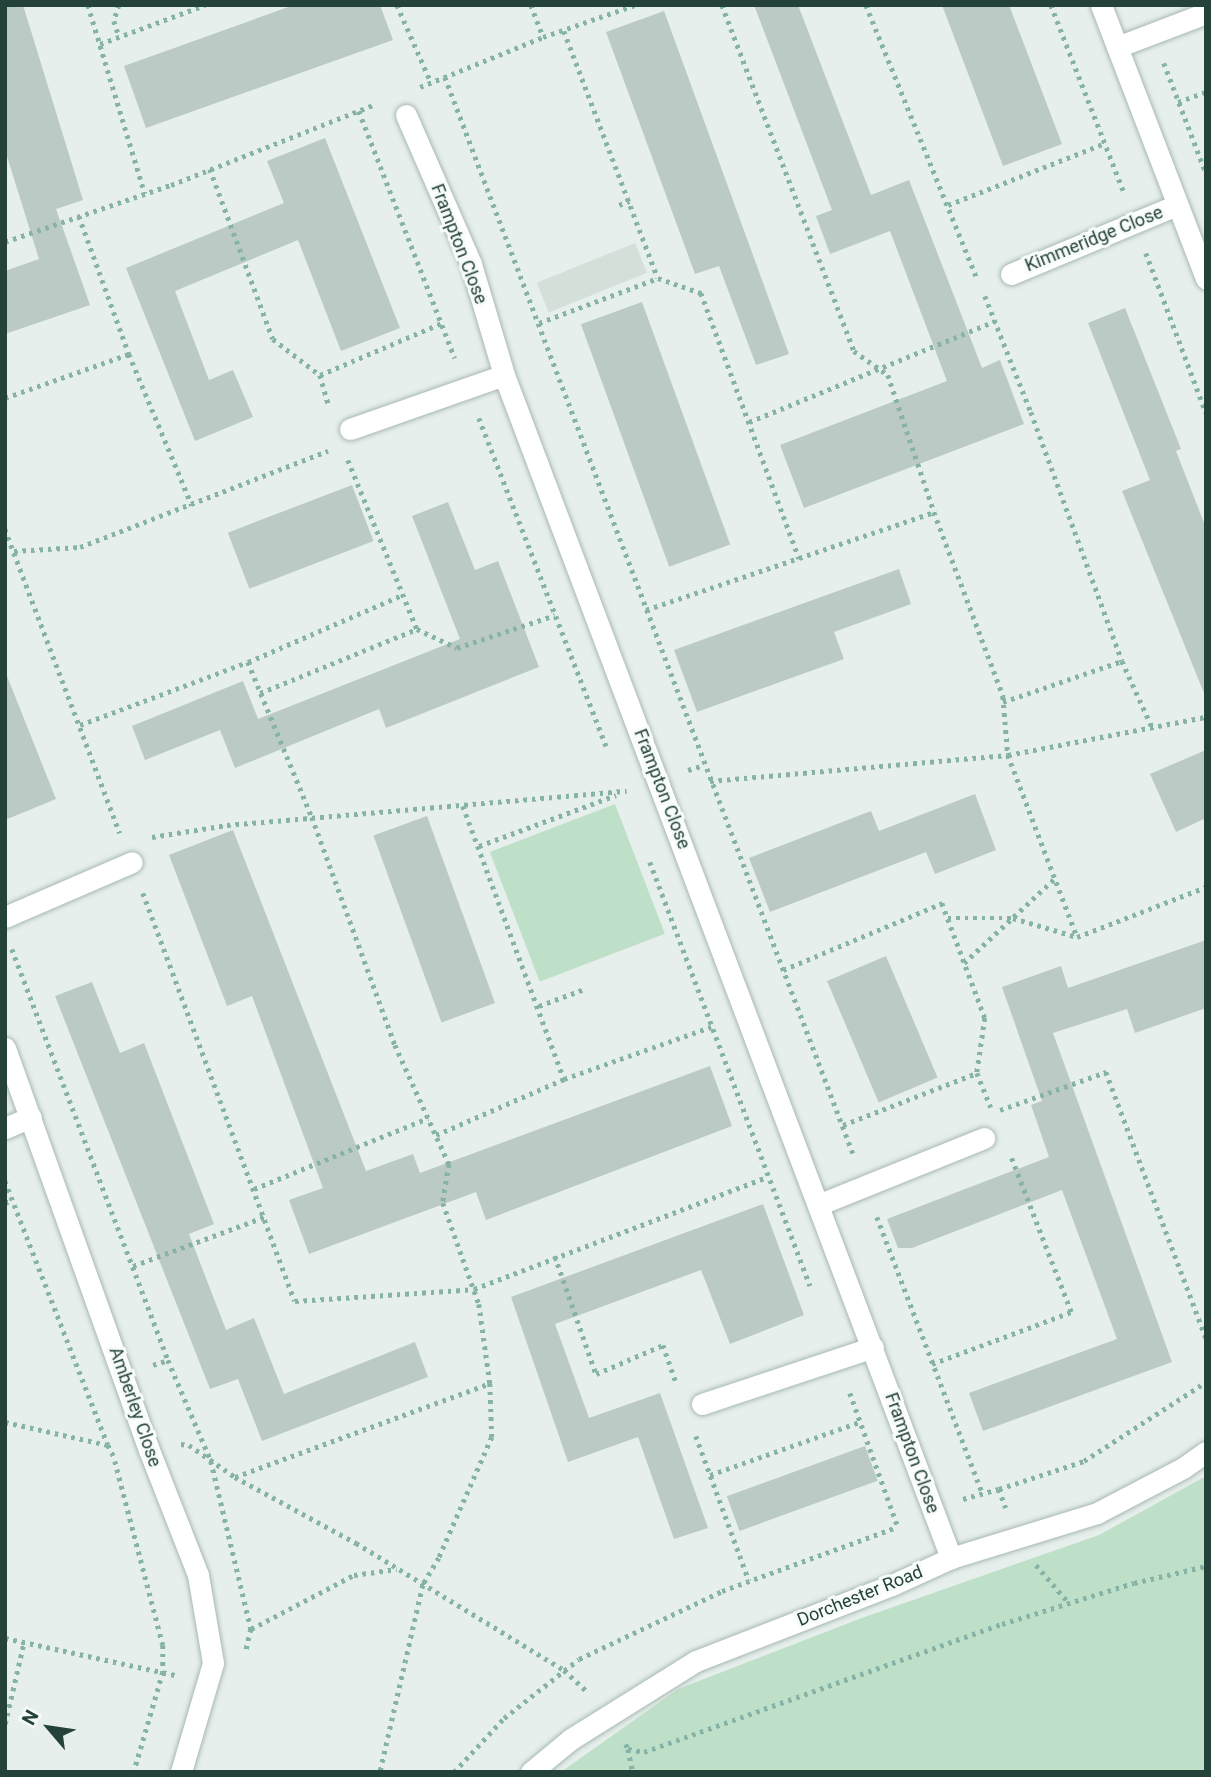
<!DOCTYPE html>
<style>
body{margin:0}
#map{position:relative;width:1211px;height:1777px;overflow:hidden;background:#e6efeb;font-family:Roboto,sans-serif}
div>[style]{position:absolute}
.built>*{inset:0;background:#d4dfda;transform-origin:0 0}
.green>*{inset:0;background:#bfe0c8;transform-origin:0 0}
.building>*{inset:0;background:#bbcac4;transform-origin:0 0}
.path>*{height:4.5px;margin-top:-2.25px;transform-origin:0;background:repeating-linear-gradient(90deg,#86b3a5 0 3.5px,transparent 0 8.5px)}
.roads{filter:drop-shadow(0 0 2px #a8b8b2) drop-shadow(0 0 2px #a8b8b2)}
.minor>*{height:21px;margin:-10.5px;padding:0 10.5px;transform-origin:10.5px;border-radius:10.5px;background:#fff}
span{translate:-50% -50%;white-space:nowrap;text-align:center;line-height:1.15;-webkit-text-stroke:6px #f7fbf9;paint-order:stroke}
.street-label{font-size:18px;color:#24423a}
.frame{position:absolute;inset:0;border:7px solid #24423a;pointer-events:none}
.north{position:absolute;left:14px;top:1693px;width:70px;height:70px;-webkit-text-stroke:5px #f7fbf9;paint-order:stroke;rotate:299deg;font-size:19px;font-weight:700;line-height:28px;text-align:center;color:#24423a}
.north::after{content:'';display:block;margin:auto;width:24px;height:32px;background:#24423a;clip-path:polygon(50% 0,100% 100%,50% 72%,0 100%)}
</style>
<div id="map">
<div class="built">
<div style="left:635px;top:243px;width:32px;height:106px;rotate:68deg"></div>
</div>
<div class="green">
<div style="left:615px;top:804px;width:139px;height:134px;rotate:69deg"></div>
<div style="clip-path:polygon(1206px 1476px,1206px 1772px,561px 1772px,678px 1689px,859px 1619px,1099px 1535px)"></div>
</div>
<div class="building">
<div style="clip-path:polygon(5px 5px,23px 5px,83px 200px,56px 209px,90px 305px,5px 334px,5px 271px,39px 259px,5px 150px)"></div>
<div style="clip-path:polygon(294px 5px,380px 5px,393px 40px,146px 128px,124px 66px)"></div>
<div style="clip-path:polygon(754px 5px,798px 5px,871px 195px,909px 180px,982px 368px,1000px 360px,1024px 424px,804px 508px,780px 445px,947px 381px,890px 231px,830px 254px,816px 216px,832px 210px)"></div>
<div style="clip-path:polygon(942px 5px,1009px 5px,1062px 144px,1003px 166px)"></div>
<div style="clip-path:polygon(664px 11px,789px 354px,756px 365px,719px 266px,695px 274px,606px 32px)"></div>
<div style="clip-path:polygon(325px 138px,400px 328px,341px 351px,298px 240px,175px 291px,209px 380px,233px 370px,253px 417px,195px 441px,126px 268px,284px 203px,267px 161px)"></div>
<div style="left:642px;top:302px;width:258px;height:65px;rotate:70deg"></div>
<div style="clip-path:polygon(1125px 308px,1181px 449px,1176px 451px,1206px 528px,1206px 698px,1122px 491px,1150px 480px,1088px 323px)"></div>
<div style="left:352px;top:485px;width:60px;height:133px;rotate:69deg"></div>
<div style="clip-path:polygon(448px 502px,475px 570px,498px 561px,539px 667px,386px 728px,379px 709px,235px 768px,220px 730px,145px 760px,132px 726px,243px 681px,258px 719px,460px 639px,412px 516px)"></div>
<div style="clip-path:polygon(899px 569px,911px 604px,834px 632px,844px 659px,697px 712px,674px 650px)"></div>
<div style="clip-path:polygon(7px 676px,56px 799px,5px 820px,5px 677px)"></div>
<div style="clip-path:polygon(1206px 750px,1206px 818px,1176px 832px,1150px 774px)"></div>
<div style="clip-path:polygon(975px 794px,996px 850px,935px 874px,926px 852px,770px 912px,749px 858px,871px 811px,879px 831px)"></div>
<div style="left:427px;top:816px;width:199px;height:57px;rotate:70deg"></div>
<div style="clip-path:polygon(233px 830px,366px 1171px,413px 1154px,420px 1173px,710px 1066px,732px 1126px,486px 1220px,476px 1192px,309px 1254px,289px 1200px,323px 1188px,252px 996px,227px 1006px,169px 855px)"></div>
<div style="clip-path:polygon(1206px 940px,1206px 1008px,1135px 1033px,1127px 1009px,1053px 1033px,1172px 1362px,983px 1431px,969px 1393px,1117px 1339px,1062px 1190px,912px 1248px,898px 1248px,887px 1219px,1049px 1157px,1031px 1105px,1042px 1101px,1002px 987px,1061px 966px,1068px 988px)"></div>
<div style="left:886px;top:956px;width:132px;height:64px;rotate:67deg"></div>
<div style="clip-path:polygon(92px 982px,120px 1053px,144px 1043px,214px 1224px,189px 1234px,226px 1330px,254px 1318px,284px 1394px,415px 1342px,428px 1377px,262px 1441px,238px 1379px,210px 1389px,55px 996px)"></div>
<div style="clip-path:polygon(763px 1204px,804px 1315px,730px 1344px,701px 1270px,555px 1324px,589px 1418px,660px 1393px,708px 1528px,674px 1539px,638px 1437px,568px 1462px,511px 1297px)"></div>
<div style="left:865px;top:1446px;width:37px;height:147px;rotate:70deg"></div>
</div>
<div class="path">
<div style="left:88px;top:5px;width:197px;rotate:73.2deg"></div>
<div style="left:119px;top:5px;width:17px;rotate:107deg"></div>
<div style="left:114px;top:21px;width:16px;rotate:72deg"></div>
<div style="left:397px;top:5px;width:84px;rotate:66.2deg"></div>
<div style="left:531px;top:5px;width:34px;rotate:69deg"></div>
<div style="left:722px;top:5px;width:370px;rotate:69.1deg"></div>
<div style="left:854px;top:351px;width:42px;rotate:35.2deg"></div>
<div style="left:888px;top:375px;width:145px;rotate:71.4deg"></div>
<div style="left:934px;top:512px;width:197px;rotate:69.4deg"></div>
<div style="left:1003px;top:696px;width:59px;rotate:85.2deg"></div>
<div style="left:1008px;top:755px;width:195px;rotate:69.2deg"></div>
<div style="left:866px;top:5px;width:295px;rotate:67.9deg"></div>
<div style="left:1051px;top:5px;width:201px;rotate:68.7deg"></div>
<div style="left:564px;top:31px;width:264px;rotate:69.2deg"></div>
<div style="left:658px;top:278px;width:46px;rotate:19.2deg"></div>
<div style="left:701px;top:293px;width:283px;rotate:69.7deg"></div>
<div style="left:100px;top:44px;width:112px;rotate:-20.4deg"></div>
<div style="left:1164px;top:63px;width:118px;rotate:69.1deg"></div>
<div style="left:445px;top:77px;width:1154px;rotate:69.24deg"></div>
<div style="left:420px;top:87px;width:133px;rotate:-22.1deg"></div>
<div style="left:543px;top:37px;width:97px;rotate:-19.2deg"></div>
<div style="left:1178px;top:102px;width:30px;rotate:-20deg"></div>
<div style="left:359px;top:111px;width:265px;rotate:68.8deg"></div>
<div style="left:210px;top:169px;width:181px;rotate:69.7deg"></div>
<div style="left:273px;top:339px;width:59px;rotate:37.5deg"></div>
<div style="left:320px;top:375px;width:32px;rotate:74deg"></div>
<div style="left:619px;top:205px;width:11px;rotate:-22deg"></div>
<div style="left:948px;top:205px;width:169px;rotate:-21.5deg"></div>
<div style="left:79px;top:216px;width:147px;rotate:70.1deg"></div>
<div style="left:129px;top:354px;width:164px;rotate:67.4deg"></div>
<div style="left:5px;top:242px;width:176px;rotate:-19deg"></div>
<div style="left:171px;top:185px;width:220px;rotate:-21.6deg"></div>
<div style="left:1146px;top:253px;width:171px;rotate:69.4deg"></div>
<div style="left:985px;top:296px;width:125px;rotate:68.4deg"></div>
<div style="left:1031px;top:412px;width:265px;rotate:69.9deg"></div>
<div style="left:1122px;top:661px;width:75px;rotate:65.5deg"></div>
<div style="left:539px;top:323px;width:127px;rotate:-20.7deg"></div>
<div style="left:320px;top:375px;width:133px;rotate:-23.1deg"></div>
<div style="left:5px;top:398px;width:132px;rotate:-19.5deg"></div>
<div style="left:479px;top:418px;width:352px;rotate:68.8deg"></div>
<div style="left:749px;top:422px;width:266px;rotate:-22.3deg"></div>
<div style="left:348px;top:460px;width:183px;rotate:67.8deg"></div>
<div style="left:417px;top:629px;width:44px;rotate:25.4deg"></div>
<div style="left:457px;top:648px;width:103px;rotate:-18.6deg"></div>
<div style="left:5px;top:529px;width:325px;rotate:69.3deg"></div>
<div style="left:14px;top:551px;width:66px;rotate:-3.5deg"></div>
<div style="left:80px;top:547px;width:266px;rotate:-21.2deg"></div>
<div style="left:646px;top:610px;width:304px;rotate:-18.8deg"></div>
<div style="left:248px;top:662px;width:168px;rotate:67.6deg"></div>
<div style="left:312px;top:817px;width:243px;rotate:70deg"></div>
<div style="left:395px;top:1045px;width:131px;rotate:65.6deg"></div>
<div style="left:449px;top:1164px;width:39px;rotate:99deg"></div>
<div style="left:443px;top:1203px;width:107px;rotate:70.4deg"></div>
<div style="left:479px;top:1304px;width:80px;rotate:82.1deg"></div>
<div style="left:490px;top:1383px;width:54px;rotate:87.9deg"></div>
<div style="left:492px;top:1437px;width:132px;rotate:113.7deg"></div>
<div style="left:439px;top:1558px;width:31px;rotate:121deg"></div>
<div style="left:423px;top:1585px;width:192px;rotate:102.9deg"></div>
<div style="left:260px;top:693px;width:170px;rotate:-22.2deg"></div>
<div style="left:1003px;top:702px;width:126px;rotate:-19deg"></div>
<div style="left:80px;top:725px;width:179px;rotate:-20.6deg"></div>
<div style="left:248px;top:662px;width:168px;rotate:-23.5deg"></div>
<div style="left:688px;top:770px;width:17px;rotate:-17deg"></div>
<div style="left:710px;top:781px;width:299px;rotate:-5deg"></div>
<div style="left:1008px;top:755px;width:202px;rotate:-10.9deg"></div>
<div style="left:463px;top:806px;width:291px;rotate:69.7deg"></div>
<div style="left:152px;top:837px;width:76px;rotate:-9.1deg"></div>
<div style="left:227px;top:825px;width:401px;rotate:-4.9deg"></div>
<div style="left:479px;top:846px;width:146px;rotate:-20.4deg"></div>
<div style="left:650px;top:862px;width:453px;rotate:69.3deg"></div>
<div style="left:143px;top:893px;width:435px;rotate:69.6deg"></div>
<div style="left:295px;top:1301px;width:179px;rotate:-3.8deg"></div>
<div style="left:474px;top:1289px;width:314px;rotate:-20.9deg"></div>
<div style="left:948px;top:918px;width:65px"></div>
<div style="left:1013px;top:918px;width:67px;rotate:16.5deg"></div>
<div style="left:1077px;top:937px;width:138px;rotate:-21.2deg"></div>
<div style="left:12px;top:949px;width:440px;rotate:69.2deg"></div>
<div style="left:168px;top:1360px;width:110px;rotate:66.9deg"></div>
<div style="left:211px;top:1461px;width:173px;rotate:76.6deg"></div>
<div style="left:251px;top:1629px;width:22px;rotate:103deg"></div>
<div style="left:964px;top:963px;width:125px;rotate:-43deg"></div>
<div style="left:783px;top:970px;width:173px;rotate:-22.8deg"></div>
<div style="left:942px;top:903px;width:123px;rotate:69.5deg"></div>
<div style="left:985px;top:1018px;width:56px;rotate:98.3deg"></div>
<div style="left:977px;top:1073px;width:37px;rotate:68deg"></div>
<div style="left:539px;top:1006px;width:46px;rotate:-20.4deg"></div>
<div style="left:1000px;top:1110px;width:113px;rotate:-19.7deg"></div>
<div style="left:1106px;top:1072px;width:284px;rotate:69.4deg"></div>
<div style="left:843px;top:1125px;width:144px;rotate:-21.2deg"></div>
<div style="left:436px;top:1135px;width:140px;rotate:-23.6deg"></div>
<div style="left:564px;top:1079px;width:156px;rotate:-19.5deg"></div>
<div style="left:5px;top:1181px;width:283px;rotate:68.7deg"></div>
<div style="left:254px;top:1189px;width:188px;rotate:-22.2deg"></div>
<div style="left:5px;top:1203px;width:8px;rotate:-23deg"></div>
<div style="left:877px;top:1217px;width:297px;rotate:69.1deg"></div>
<div style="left:555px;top:1256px;width:125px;rotate:70.8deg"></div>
<div style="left:596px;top:1374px;width:73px;rotate:-23.4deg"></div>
<div style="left:663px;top:1345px;width:42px;rotate:70.7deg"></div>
<div style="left:133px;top:1266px;width:140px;rotate:-20.5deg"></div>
<div style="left:932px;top:1364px;width:148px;rotate:-20.5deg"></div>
<div style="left:1071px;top:1312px;width:166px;rotate:-111.2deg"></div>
<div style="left:153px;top:1365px;width:16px;rotate:-18deg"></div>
<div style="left:850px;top:1393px;width:142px;rotate:70.3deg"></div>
<div style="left:5px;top:1422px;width:106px;rotate:12.6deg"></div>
<div style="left:108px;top:1445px;width:13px;rotate:63deg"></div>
<div style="left:696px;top:1436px;width:154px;rotate:69.9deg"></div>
<div style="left:181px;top:1444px;width:8px;rotate:7deg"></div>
<div style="left:189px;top:1445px;width:56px;rotate:34.8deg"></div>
<div style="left:235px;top:1477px;width:138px;rotate:28.6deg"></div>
<div style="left:356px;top:1543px;width:244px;rotate:31.4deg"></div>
<div style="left:564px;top:1670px;width:33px;rotate:43deg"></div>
<div style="left:115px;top:1461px;width:190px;rotate:75.4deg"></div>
<div style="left:163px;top:1645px;width:27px;rotate:90deg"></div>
<div style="left:163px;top:1672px;width:104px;rotate:106.2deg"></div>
<div style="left:710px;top:1475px;width:159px;rotate:-19.5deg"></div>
<div style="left:235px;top:1477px;width:272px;rotate:-20.2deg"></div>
<div style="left:999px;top:1489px;width:89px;rotate:-18.2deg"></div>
<div style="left:1084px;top:1461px;width:145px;rotate:-32.9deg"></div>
<div style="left:963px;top:1499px;width:37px;rotate:-16deg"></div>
<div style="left:999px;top:1489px;width:20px;rotate:70deg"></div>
<div style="left:1036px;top:1565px;width:50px;rotate:49deg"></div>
<div style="left:251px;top:1629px;width:116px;rotate:-27.7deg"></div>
<div style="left:354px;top:1575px;width:43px;rotate:-7.9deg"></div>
<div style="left:5px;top:1638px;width:174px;rotate:12.3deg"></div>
<div style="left:5px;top:1724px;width:84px;rotate:-77deg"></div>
<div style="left:626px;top:1744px;width:5px;rotate:68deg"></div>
<div style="left:628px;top:1749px;width:16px;rotate:11deg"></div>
<div style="left:644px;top:1752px;width:380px;rotate:-19.7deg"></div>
<div style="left:1002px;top:1624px;width:138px;rotate:-17.3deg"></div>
<div style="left:1134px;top:1583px;width:74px;rotate:-13.3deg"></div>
<div style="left:628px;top:1749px;width:24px;rotate:78deg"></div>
<div style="left:454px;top:1772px;width:74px;rotate:-47.2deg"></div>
<div style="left:504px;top:1718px;width:95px;rotate:-38.2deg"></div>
<div style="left:579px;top:1659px;width:158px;rotate:-25.4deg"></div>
<div style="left:722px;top:1591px;width:186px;rotate:-20.1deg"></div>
</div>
<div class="roads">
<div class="minor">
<div style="left:1101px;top:5px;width:293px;rotate:69deg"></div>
<div style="left:1117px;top:47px;width:95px;rotate:-20.9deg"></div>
<div style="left:406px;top:115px;width:163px;rotate:66.4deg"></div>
<div style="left:471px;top:264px;width:116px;rotate:73.4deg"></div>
<div style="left:504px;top:375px;width:1265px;rotate:69.3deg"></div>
<div style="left:1011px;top:274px;width:180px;rotate:-22.6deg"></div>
<div style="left:350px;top:429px;width:163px;rotate:-19.3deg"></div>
<div style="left:5px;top:917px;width:138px;rotate:-23.4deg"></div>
<div style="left:5px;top:1048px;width:427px;rotate:70.3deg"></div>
<div style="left:149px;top:1450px;width:134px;rotate:68.6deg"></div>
<div style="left:198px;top:1575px;width:89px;rotate:80.3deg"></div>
<div style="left:213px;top:1663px;width:114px;rotate:106.4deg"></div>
<div style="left:5px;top:1128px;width:28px;rotate:-23deg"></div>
<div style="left:820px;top:1204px;width:177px;rotate:-21.9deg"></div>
<div style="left:702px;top:1404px;width:180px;rotate:-18.4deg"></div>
<div style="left:531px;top:1772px;width:52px;rotate:-39.5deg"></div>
<div style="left:571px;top:1739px;width:147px;rotate:-32deg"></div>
<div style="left:696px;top:1661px;width:210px;rotate:-21.2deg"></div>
<div style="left:892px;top:1585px;width:65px;rotate:-24.6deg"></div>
<div style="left:951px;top:1558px;width:153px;rotate:-17.1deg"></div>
<div style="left:1097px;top:1513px;width:97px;rotate:-27.6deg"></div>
<div style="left:1183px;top:1468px;width:28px;rotate:-35deg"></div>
</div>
</div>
<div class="street-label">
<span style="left:1094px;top:239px;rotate:-22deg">Kimmeridge Close</span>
<span style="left:459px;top:244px;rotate:69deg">Frampton Close</span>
<span style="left:662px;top:789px;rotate:69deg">Frampton Close</span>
<span style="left:135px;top:1407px;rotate:71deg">Amberley Close</span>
<span style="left:912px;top:1453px;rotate:70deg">Frampton Close</span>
<span style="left:860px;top:1596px;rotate:-22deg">Dorchester Road</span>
</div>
<div class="frame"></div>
<div class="north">N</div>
</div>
